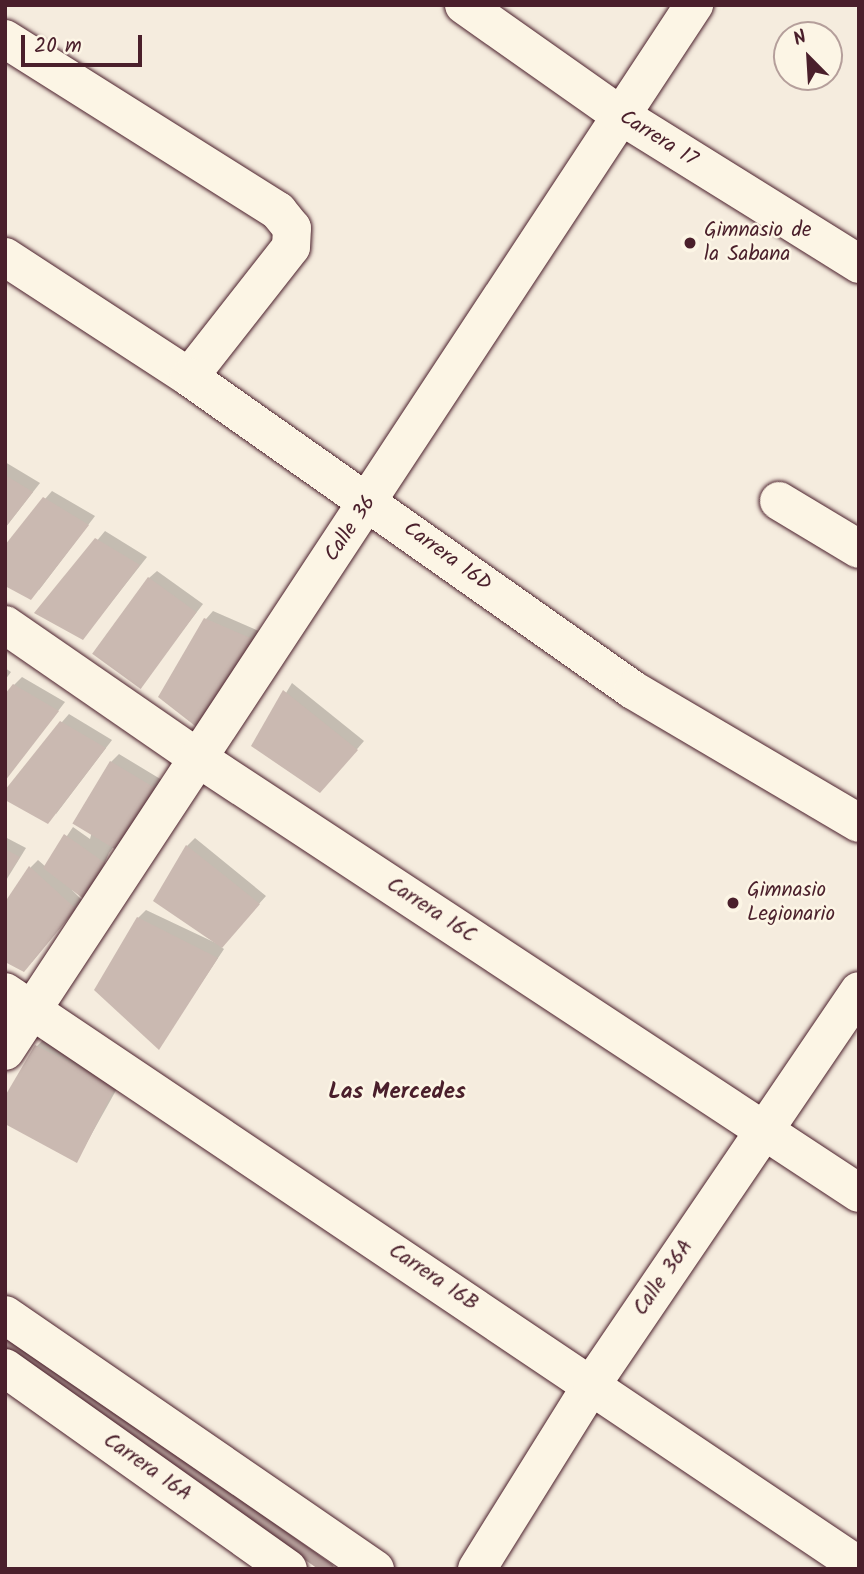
<!DOCTYPE html>
<style>
body{margin:0}
#map{position:relative;width:864px;height:1574px;overflow:hidden;background:#f5ecde;font-family:Kalam,sans-serif}
div>[style]{position:absolute}
.shadow>*{inset:0;background:#0003}
.stream>*{height:12px;margin:-6px;padding:0 6px;transform-origin:6px;border-radius:6px;background:#b8a39e}
.building>*{inset:0;background:#cab9b1;transform-origin:0 0}
.roads{filter:drop-shadow(0 0 2px #4a1f2b) drop-shadow(0 0 2px #4a1f2b)}
.minor>*{height:38px;margin:-19px;padding:0 19px;transform-origin:19px;border-radius:19px;background:#fcf5e5}
.tertiary>*{height:38px;margin:-19px;padding:0 19px;transform-origin:19px;border-radius:19px;background:#fcf5e5}
.dots>*{width:19px;height:19px;translate:-50% -50%;box-sizing:border-box;border:4px solid #fcf5e5;border-radius:50%}
span{translate:-50% -50%;white-space:nowrap;text-align:center;line-height:1.15;-webkit-text-stroke:5px #fcf5e5;paint-order:stroke}
.street-label{font-size:21px;color:#4a1f2b}
.poi-label{font-size:21px;color:#4a1f2b}
.left{translate:0 -50%;text-align:left}
.neighbourhood-label{font-size:23px;color:#4a1f2b;font-weight:700}
.frame{position:absolute;inset:0;border:7px solid #4a1f2b;pointer-events:none}
.north{position:absolute;left:773px;top:21px;width:70px;height:70px;box-sizing:border-box;background:#fcf5e5;border:2px solid #b59f9b;border-radius:50%;rotate:336deg;font-size:19px;font-weight:700;line-height:28px;text-align:center;color:#4a1f2b}
.north::after{content:'';display:block;margin:auto;width:24px;height:32px;background:#4a1f2b;clip-path:polygon(50% 0,100% 100%,50% 72%,0 100%)}
.scale{position:absolute;left:21px;top:35px;width:121px;height:32px;box-sizing:border-box;border:4px solid #4a1f2b;border-top:0;padding-left:9px;font-size:21px;line-height:24px;white-space:nowrap;color:#4a1f2b;-webkit-text-stroke:5px #fcf5e5;paint-order:stroke}
</style>
<div id="map">
<div class="shadow">
<div style="clip-path:polygon(5px 462px,40px 483px,5px 528px)"></div>
<div style="clip-path:polygon(52px 491px,95px 516px,39px 590px,45px 499px)"></div>
<div style="clip-path:polygon(105px 531px,147px 557px,83px 638px,37px 613px)"></div>
<div style="clip-path:polygon(157px 571px,203px 604px,146px 678px,149px 578px)"></div>
<div style="clip-path:polygon(213px 611px,261px 632px,206px 719px,206px 619px)"></div>
<div style="clip-path:polygon(5px 668px,11px 672px,5px 680px)"></div>
<div style="clip-path:polygon(22px 677px,65px 702px,8px 776px,14px 685px)"></div>
<div style="clip-path:polygon(292px 683px,364px 741px,328px 783px,254px 746px)"></div>
<div style="clip-path:polygon(69px 714px,112px 740px,56px 814px,62px 722px)"></div>
<div style="clip-path:polygon(119px 754px,162px 780px,109px 853px,93px 890px,72px 890px,82px 900px,32px 962px,31px 867px,38px 860px,46px 867px,73px 827px,90px 839px,111px 762px)"></div>
<div style="clip-path:polygon(5px 837px,26px 848px,5px 882px)"></div>
<div style="clip-path:polygon(195px 838px,266px 896px,221px 947px,224px 949px,159px 1047px,138px 918px,146px 910px,220px 945px,187px 846px)"></div>
<div style="clip-path:polygon(44px 1039px,123px 1078px,77px 1160px,36px 1047px)"></div>
</div>
<div class="stream">
<div style="left:5px;top:1340px;width:396px;rotate:35.3deg"></div>
</div>
<div class="building">
<div style="clip-path:polygon(5px 475px,33px 492px,5px 528px)"></div>
<div style="clip-path:polygon(43px 497px,89px 525px,31px 600px,5px 586px,5px 545px)"></div>
<div style="clip-path:polygon(95px 538px,140px 565px,83px 640px,34px 613px)"></div>
<div style="left:148px;top:577px;width:60px;height:95px;rotate:36deg"></div>
<div style="clip-path:polygon(204px 618px,255px 640px,199px 729px,158px 697px)"></div>
<div style="clip-path:polygon(13px 684px,59px 711px,5px 781px,5px 694px)"></div>
<div style="clip-path:polygon(283px 690px,358px 750px,320px 793px,251px 746px)"></div>
<div style="clip-path:polygon(60px 721px,106px 748px,48px 824px,5px 800px,5px 790px)"></div>
<div style="left:110px;top:761px;width:52px;height:73px;rotate:31deg"></div>
<div style="clip-path:polygon(64px 834px,105px 863px,85px 900px,43px 868px)"></div>
<div style="clip-path:polygon(186px 845px,260px 904px,222px 948px,153px 901px)"></div>
<div style="clip-path:polygon(5px 849px,20px 857px,5px 880px)"></div>
<div style="clip-path:polygon(29px 866px,76px 909px,24px 972px,5px 962px,5px 902px)"></div>
<div style="clip-path:polygon(137px 917px,218px 958px,159px 1050px,94px 990px)"></div>
<div style="clip-path:polygon(35px 1045px,116px 1086px,77px 1163px,5px 1124px,5px 1096px)"></div>
</div>
<div class="roads">
<div class="minor">
<div style="left:5px;top:39px;width:323px;rotate:32.2deg"></div>
<div style="left:278px;top:211px;width:22px;rotate:51deg"></div>
<div style="left:292px;top:228px;width:19px;rotate:93deg"></div>
<div style="left:291px;top:247px;width:165px;rotate:128.1deg"></div>
<div style="left:5px;top:257px;width:220px;rotate:33.1deg"></div>
<div style="left:189px;top:377px;width:543px;rotate:35.18deg"></div>
<div style="left:633px;top:690px;width:262px;rotate:30.5deg"></div>
<div style="left:779px;top:501px;width:93px;rotate:31deg"></div>
<div style="left:5px;top:625px;width:234px;rotate:34.6deg"></div>
<div style="left:198px;top:758px;width:791px;rotate:33.35deg"></div>
<div style="left:5px;top:992px;width:1029px;rotate:33.91deg"></div>
<div style="left:5px;top:1051px;width:1253px;rotate:-56.63deg"></div>
<div style="left:5px;top:1315px;width:449px;rotate:34.5deg"></div>
<div style="left:5px;top:1368px;width:347px;rotate:35.4deg"></div>
<div style="left:477px;top:1569px;width:218px;rotate:-58.1deg"></div>
<div style="left:592px;top:1384px;width:475px;rotate:-55.8deg"></div>
</div>
<div class="tertiary">
<div style="left:464px;top:5px;width:191px;rotate:35.2deg"></div>
<div style="left:620px;top:115px;width:282px;rotate:31.9deg"></div>
</div>
</div>
<div class="dots">
<div style="left:690px;top:243px;background:#4a1f2b"></div>
<div style="left:733px;top:903px;background:#4a1f2b"></div>
</div>
<div class="street-label">
<span style="left:658px;top:139px;rotate:32deg">Carrera 17</span>
<span style="left:351px;top:529px;rotate:-56deg">Calle 36</span>
<span style="left:447px;top:557px;rotate:36deg">Carrera 16D</span>
<span style="left:431px;top:911px;rotate:33deg">Carrera 16C</span>
<span style="left:433px;top:1278px;rotate:34deg">Carrera 16B</span>
<span style="left:664px;top:1278px;rotate:-55deg">Calle 36A</span>
<span style="left:147px;top:1468px;rotate:35deg">Carrera 16A</span>
</div>
<div class="poi-label">
<span class="left" style="left:704px;top:243px">Gimnasio de<br>la Sabana</span>
<span class="left" style="left:747px;top:903px">Gimnasio<br>Legionario</span>
</div>
<div class="neighbourhood-label">
<span style="left:397px;top:1092px">Las Mercedes</span>
</div>
<div class="frame"></div>
<div class="north">N</div>
<div class="scale">20 m</div>
</div>
